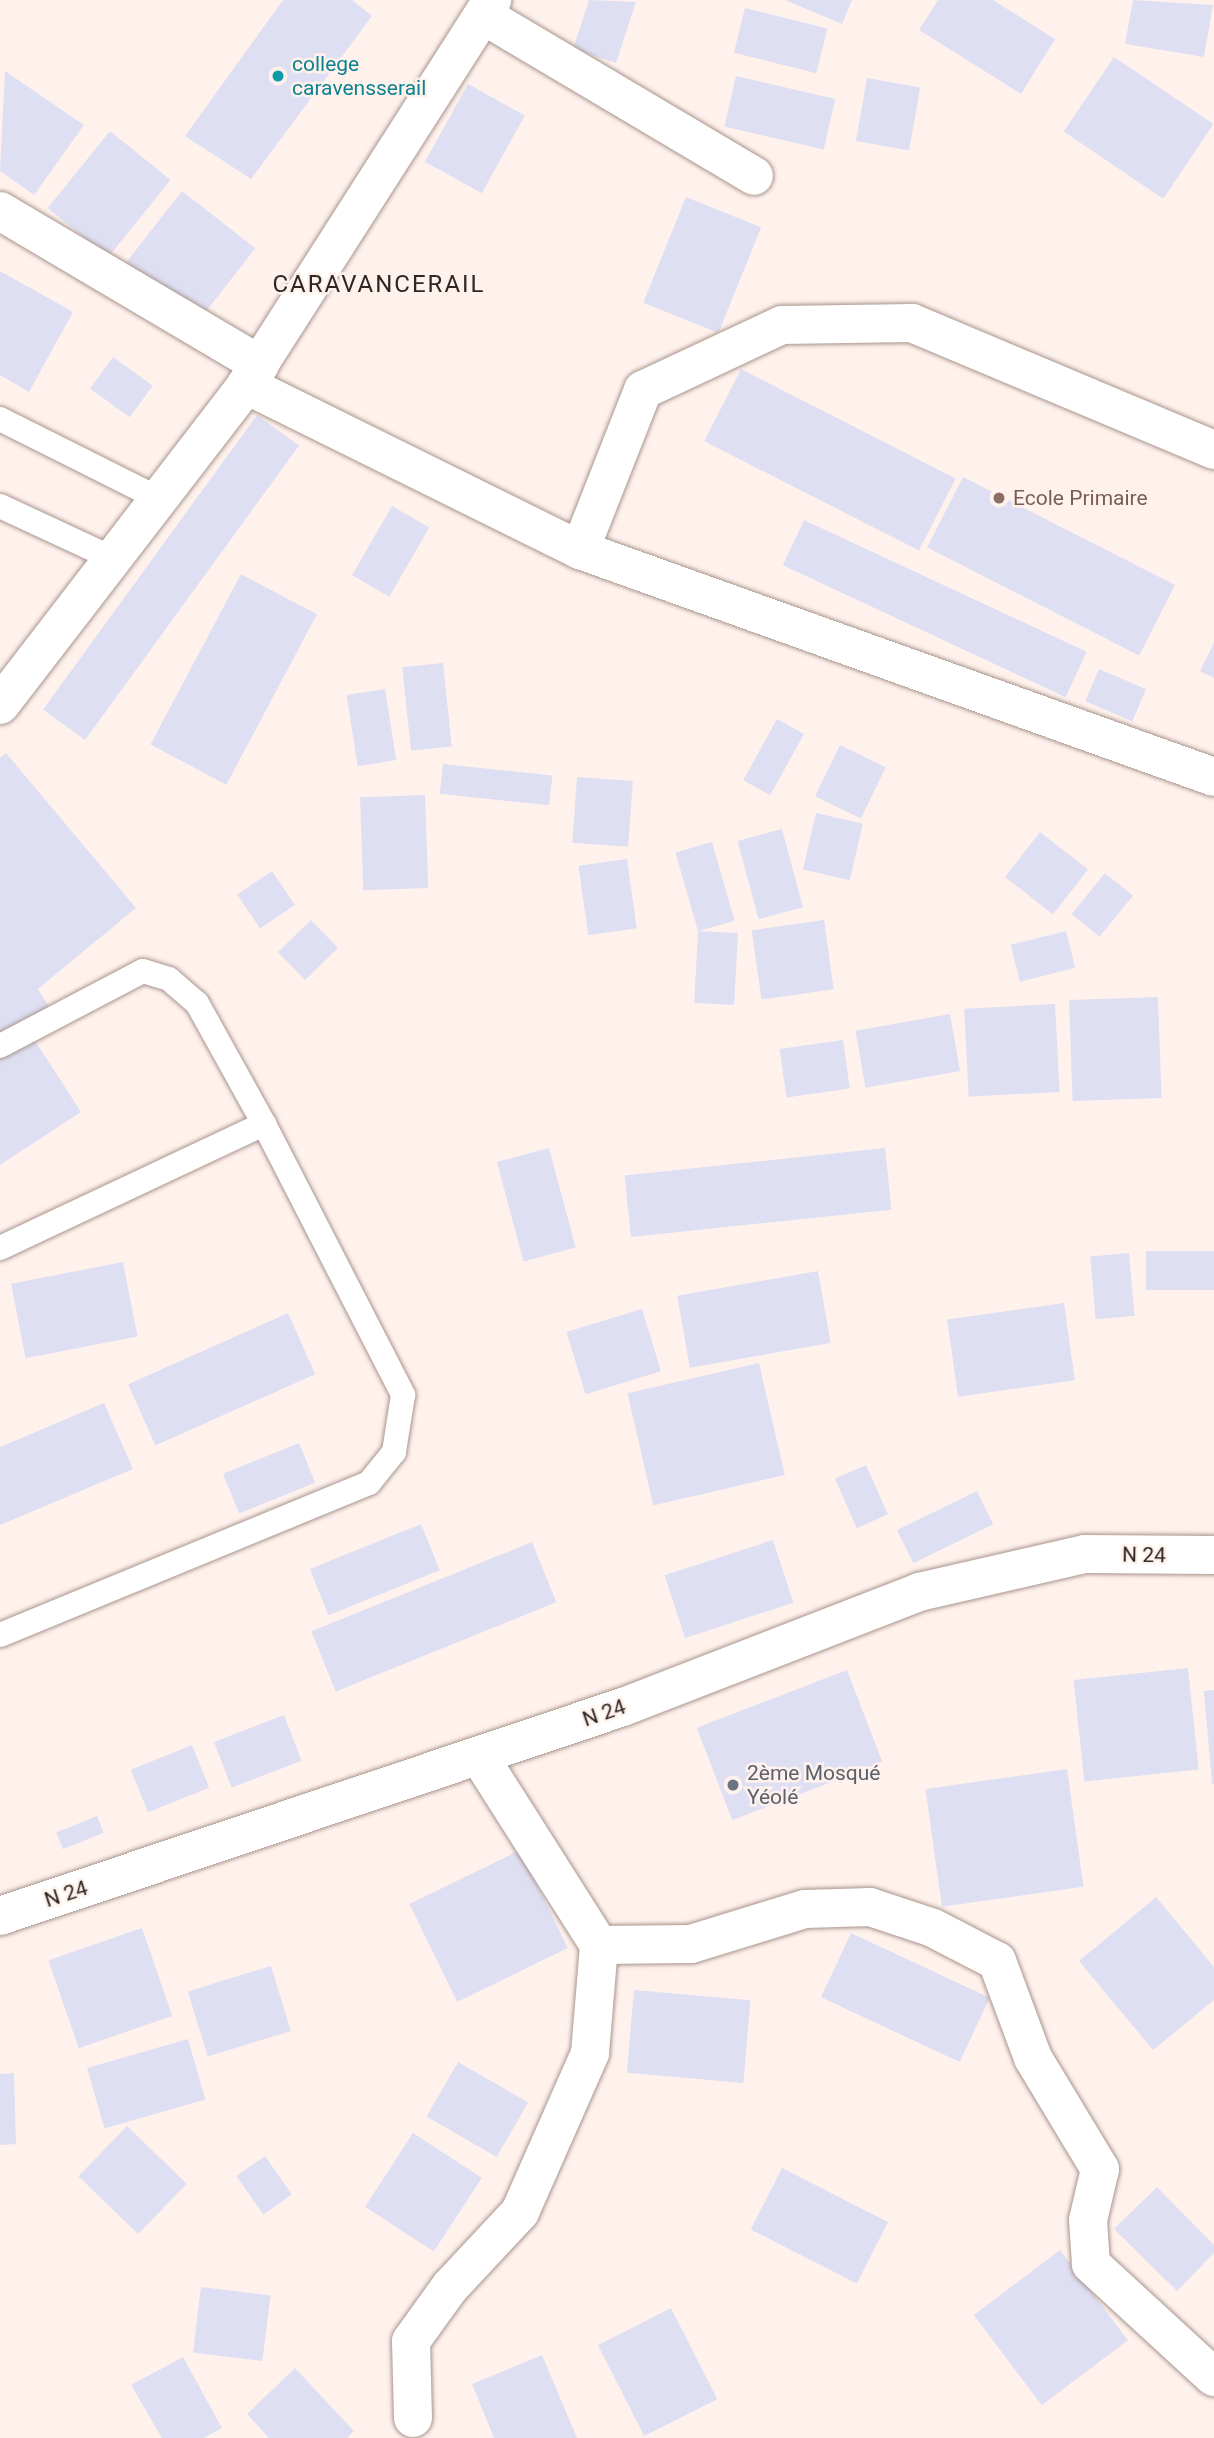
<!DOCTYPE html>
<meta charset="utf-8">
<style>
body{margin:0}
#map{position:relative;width:1214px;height:2438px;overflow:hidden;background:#fff2ed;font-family:Roboto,sans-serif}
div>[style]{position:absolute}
.building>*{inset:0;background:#dfdff3;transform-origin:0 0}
.roads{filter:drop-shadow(0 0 2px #a8958d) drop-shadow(0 0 2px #a8958d)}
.lane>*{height:24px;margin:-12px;padding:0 12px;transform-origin:12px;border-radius:12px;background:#fff}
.street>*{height:38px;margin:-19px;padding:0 19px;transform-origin:19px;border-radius:19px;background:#fff}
.primary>*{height:38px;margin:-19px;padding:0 19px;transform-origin:19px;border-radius:19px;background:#fff}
.dots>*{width:19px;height:19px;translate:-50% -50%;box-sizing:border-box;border:4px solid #fff2ed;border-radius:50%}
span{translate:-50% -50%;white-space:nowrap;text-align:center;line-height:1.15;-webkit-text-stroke:5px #fff2ed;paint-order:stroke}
.culture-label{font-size:21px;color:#0d838f}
.left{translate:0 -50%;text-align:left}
.education-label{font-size:21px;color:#785e54}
.street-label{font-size:21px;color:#2f2724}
.worship-label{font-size:21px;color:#5b616d}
.quarter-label{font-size:24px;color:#2f2724;letter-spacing:2px}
</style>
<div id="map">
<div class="building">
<div style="clip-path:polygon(283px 0,352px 0,372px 16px,251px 179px,185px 136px)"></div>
<div style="clip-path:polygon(589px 0,636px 2px,616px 63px,573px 49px)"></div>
<div style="clip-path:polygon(785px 0,852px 0,842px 24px)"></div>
<div style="clip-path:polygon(938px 0,993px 0,1055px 39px,1021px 94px,919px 30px)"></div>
<div style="clip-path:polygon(1133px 0,1213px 5px,1204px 57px,1125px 44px)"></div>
<div style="left:745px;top:8px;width:85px;height:46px;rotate:14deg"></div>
<div style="left:1114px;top:57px;width:120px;height:90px;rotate:34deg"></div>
<div style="clip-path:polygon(5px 71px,84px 125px,34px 195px,0 171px)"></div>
<div style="left:736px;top:76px;width:102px;height:52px;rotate:13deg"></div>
<div style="left:867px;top:78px;width:54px;height:64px;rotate:10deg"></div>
<div style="left:468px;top:84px;width:65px;height:89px;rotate:29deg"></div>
<div style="left:110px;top:131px;width:78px;height:99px;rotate:39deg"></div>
<div style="left:182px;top:191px;width:93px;height:90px;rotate:38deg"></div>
<div style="left:686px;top:197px;width:81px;height:114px;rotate:22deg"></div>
<div style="clip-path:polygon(0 271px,73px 312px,29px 392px,0 375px)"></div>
<div style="left:113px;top:357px;width:49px;height:39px;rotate:36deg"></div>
<div style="left:741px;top:369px;width:241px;height:81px;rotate:27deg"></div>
<div style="left:257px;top:415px;width:52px;height:364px;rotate:36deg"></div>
<div style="left:963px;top:477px;width:238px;height:79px;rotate:27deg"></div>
<div style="left:392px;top:506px;width:43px;height:80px;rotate:30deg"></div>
<div style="left:804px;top:520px;width:312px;height:50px;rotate:25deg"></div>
<div style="left:241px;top:574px;width:86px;height:193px;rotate:28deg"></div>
<div style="clip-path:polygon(1214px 643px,1214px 678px,1200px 671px)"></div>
<div style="left:443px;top:663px;width:84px;height:41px;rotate:84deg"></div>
<div style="left:1099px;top:669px;width:51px;height:35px;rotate:23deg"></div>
<div style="left:385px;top:689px;width:72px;height:39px;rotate:81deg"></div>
<div style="left:777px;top:719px;width:31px;height:70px;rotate:29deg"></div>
<div style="left:840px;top:745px;width:51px;height:57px;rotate:26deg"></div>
<div style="clip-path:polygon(6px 753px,136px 908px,38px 989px,49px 1007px,0 1035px,0 758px)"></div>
<div style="left:443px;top:764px;width:110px;height:30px;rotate:6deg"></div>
<div style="left:577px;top:777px;width:56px;height:66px;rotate:4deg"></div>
<div style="left:425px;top:795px;width:93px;height:65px;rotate:88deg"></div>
<div style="left:816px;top:813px;width:48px;height:58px;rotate:13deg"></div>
<div style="left:782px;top:829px;width:81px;height:46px;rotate:75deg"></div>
<div style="left:1040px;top:832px;width:61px;height:57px;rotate:38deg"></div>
<div style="left:712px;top:842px;width:82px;height:38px;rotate:74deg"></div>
<div style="left:627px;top:859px;width:70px;height:49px;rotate:82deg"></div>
<div style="left:272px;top:871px;width:41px;height:42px;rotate:56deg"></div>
<div style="left:1105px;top:873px;width:36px;height:53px;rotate:39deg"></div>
<div style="left:311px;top:920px;width:39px;height:46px;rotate:46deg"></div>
<div style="left:824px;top:920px;width:70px;height:73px;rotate:82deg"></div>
<div style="left:698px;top:931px;width:40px;height:72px;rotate:3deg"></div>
<div style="left:1066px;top:931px;width:38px;height:57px;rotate:76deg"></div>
<div style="left:1158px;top:997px;width:101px;height:89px;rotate:88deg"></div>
<div style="left:1055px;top:1004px;width:88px;height:91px;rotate:87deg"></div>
<div style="left:950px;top:1014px;width:58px;height:96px;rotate:80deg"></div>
<div style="clip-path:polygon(30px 1033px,81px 1112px,0 1165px,0 1052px)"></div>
<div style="left:843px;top:1040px;width:49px;height:64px;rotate:82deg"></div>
<div style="left:549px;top:1148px;width:103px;height:54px;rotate:75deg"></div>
<div style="left:885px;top:1148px;width:62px;height:262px;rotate:84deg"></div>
<div style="left:1214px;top:1251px;width:39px;height:68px;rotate:90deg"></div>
<div style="left:1129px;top:1253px;width:63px;height:39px;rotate:85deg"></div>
<div style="left:123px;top:1262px;width:76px;height:114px;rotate:79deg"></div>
<div style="left:818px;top:1271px;width:73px;height:143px;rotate:80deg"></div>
<div style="left:1064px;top:1303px;width:78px;height:118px;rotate:82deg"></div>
<div style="left:642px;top:1309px;width:65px;height:79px;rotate:73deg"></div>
<div style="left:288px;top:1313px;width:67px;height:175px;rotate:66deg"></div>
<div style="left:759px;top:1363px;width:115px;height:135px;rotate:77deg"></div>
<div style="clip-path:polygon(104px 1403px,133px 1469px,0 1525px,0 1447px)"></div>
<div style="left:299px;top:1443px;width:43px;height:82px;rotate:68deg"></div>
<div style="left:866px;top:1465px;width:54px;height:34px;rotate:66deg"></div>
<div style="left:977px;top:1491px;width:37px;height:89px;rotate:64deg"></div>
<div style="left:421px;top:1524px;width:50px;height:120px;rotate:68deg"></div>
<div style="left:773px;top:1540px;width:66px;height:114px;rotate:72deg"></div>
<div style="left:532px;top:1542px;width:65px;height:238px;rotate:68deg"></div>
<div style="left:1188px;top:1668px;width:102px;height:115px;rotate:84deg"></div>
<div style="left:847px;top:1670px;width:99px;height:161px;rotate:69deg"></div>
<div style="clip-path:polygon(1214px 1690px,1214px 1784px,1212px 1784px,1204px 1691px)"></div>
<div style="left:284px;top:1715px;width:49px;height:75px;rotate:69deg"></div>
<div style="left:192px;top:1745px;width:46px;height:66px;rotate:68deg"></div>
<div style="left:1067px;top:1769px;width:119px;height:143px;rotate:82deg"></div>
<div style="left:97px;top:1816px;width:18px;height:44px;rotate:68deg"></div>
<div style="left:520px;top:1850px;width:109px;height:123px;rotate:64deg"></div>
<div style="clip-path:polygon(1156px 1897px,1214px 1967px,1214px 2000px,1153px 2050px,1079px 1961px)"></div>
<div style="left:142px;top:1928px;width:93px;height:99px;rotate:71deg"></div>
<div style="left:851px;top:1933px;width:153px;height:71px;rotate:25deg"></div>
<div style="left:271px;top:1966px;width:68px;height:87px;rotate:73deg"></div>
<div style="left:634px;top:1990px;width:117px;height:83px;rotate:5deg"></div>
<div style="left:188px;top:2039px;width:63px;height:105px;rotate:74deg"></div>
<div style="left:458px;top:2062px;width:81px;height:63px;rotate:30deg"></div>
<div style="clip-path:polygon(14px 2073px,16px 2144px,0 2145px,0 2074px)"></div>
<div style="left:127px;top:2126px;width:83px;height:70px;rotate:44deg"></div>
<div style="left:413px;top:2133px;width:82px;height:88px;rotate:33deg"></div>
<div style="left:265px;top:2156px;width:47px;height:35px;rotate:55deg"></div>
<div style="left:782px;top:2168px;width:119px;height:69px;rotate:27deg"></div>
<div style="clip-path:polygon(1157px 2187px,1214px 2245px,1214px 2253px,1177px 2291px,1114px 2229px)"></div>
<div style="left:1060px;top:2250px;width:113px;height:108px;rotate:53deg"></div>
<div style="left:201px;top:2287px;width:70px;height:66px;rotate:7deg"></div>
<div style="left:671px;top:2308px;width:102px;height:82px;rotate:63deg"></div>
<div style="clip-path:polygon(542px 2355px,577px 2438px,494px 2438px,472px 2384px)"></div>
<div style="clip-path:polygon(183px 2357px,222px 2428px,204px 2438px,162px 2438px,131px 2385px)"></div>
<div style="clip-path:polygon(295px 2368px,354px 2431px,347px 2438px,269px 2438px,247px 2414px)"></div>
</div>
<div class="roads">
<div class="lane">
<div style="left:0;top:419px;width:179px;rotate:26.6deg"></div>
<div style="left:0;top:506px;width:126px;rotate:24.9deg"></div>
<div style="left:0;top:1046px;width:161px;rotate:-27.7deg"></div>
<div style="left:143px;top:971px;width:27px;rotate:17deg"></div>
<div style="left:169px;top:979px;width:37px;rotate:41deg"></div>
<div style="left:197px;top:1003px;width:138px;rotate:61deg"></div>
<div style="left:264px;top:1124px;width:305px;rotate:62.8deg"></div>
<div style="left:403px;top:1395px;width:58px;rotate:99deg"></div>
<div style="left:394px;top:1452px;width:40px;rotate:129deg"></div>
<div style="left:369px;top:1483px;width:399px;rotate:157.6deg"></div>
<div style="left:0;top:1248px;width:292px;rotate:-25.2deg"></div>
</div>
<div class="street">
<div style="left:483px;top:15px;width:315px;rotate:30.7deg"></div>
<div style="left:0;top:211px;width:302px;rotate:30.6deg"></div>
<div style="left:246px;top:385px;width:373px;rotate:26.3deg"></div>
<div style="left:580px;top:550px;width:673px;rotate:19.7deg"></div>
<div style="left:580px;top:550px;width:172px;rotate:-68.5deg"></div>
<div style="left:643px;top:390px;width:153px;rotate:-25.1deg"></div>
<div style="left:782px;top:325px;width:130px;rotate:-0.9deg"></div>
<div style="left:912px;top:323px;width:328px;rotate:22.8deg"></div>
<div style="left:479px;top:1756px;width:224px;rotate:57.6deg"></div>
<div style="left:599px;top:1945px;width:92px;rotate:-0.6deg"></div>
<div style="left:691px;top:1944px;width:119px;rotate:-17.1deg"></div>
<div style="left:805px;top:1909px;width:65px;rotate:-1.8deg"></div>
<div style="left:870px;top:1907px;width:66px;rotate:18.4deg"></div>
<div style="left:933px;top:1928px;width:72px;rotate:27.3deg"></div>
<div style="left:997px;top:1961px;width:103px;rotate:69.6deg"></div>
<div style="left:1033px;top:2058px;width:130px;rotate:58.9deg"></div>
<div style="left:1100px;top:2169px;width:52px;rotate:103.2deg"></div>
<div style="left:1088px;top:2220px;width:44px;rotate:86.1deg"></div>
<div style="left:1091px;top:2264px;width:167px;rotate:42.6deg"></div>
<div style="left:413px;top:2418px;width:77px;rotate:-91.5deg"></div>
<div style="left:411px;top:2341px;width:67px;rotate:-54.2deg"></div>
<div style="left:450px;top:2287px;width:103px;rotate:-47deg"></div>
<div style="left:520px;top:2212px;width:174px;rotate:-66.2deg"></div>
<div style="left:590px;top:2053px;width:108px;rotate:-85.2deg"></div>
</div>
<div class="primary">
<div style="left:0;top:705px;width:404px;rotate:-52.4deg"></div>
<div style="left:246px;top:385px;width:457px;rotate:-57.4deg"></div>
<div style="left:0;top:1916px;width:657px;rotate:-18.55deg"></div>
<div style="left:623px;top:1707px;width:318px;rotate:-21.2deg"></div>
<div style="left:919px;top:1592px;width:170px;rotate:-12.9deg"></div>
<div style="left:1085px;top:1554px;width:129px;rotate:0.4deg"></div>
</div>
</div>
<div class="dots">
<div style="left:278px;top:76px;background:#0f9aa8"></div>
<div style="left:999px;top:498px;background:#8d6e63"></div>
<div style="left:733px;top:1785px;background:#6b7280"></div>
</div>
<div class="culture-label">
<span class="left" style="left:292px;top:76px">college<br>caravensserail</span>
</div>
<div class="education-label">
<span class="left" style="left:1013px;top:498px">Ecole Primaire</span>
</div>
<div class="street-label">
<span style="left:1144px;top:1555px;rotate:1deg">N 24</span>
<span style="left:604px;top:1713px;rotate:-19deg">N 24</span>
<span style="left:66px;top:1894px;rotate:-18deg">N 24</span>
</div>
<div class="worship-label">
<span class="left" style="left:747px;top:1785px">2ème Mosqué<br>Yéolé</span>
</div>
<div class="quarter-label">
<span style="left:379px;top:285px">CARAVANCERAIL</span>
</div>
</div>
